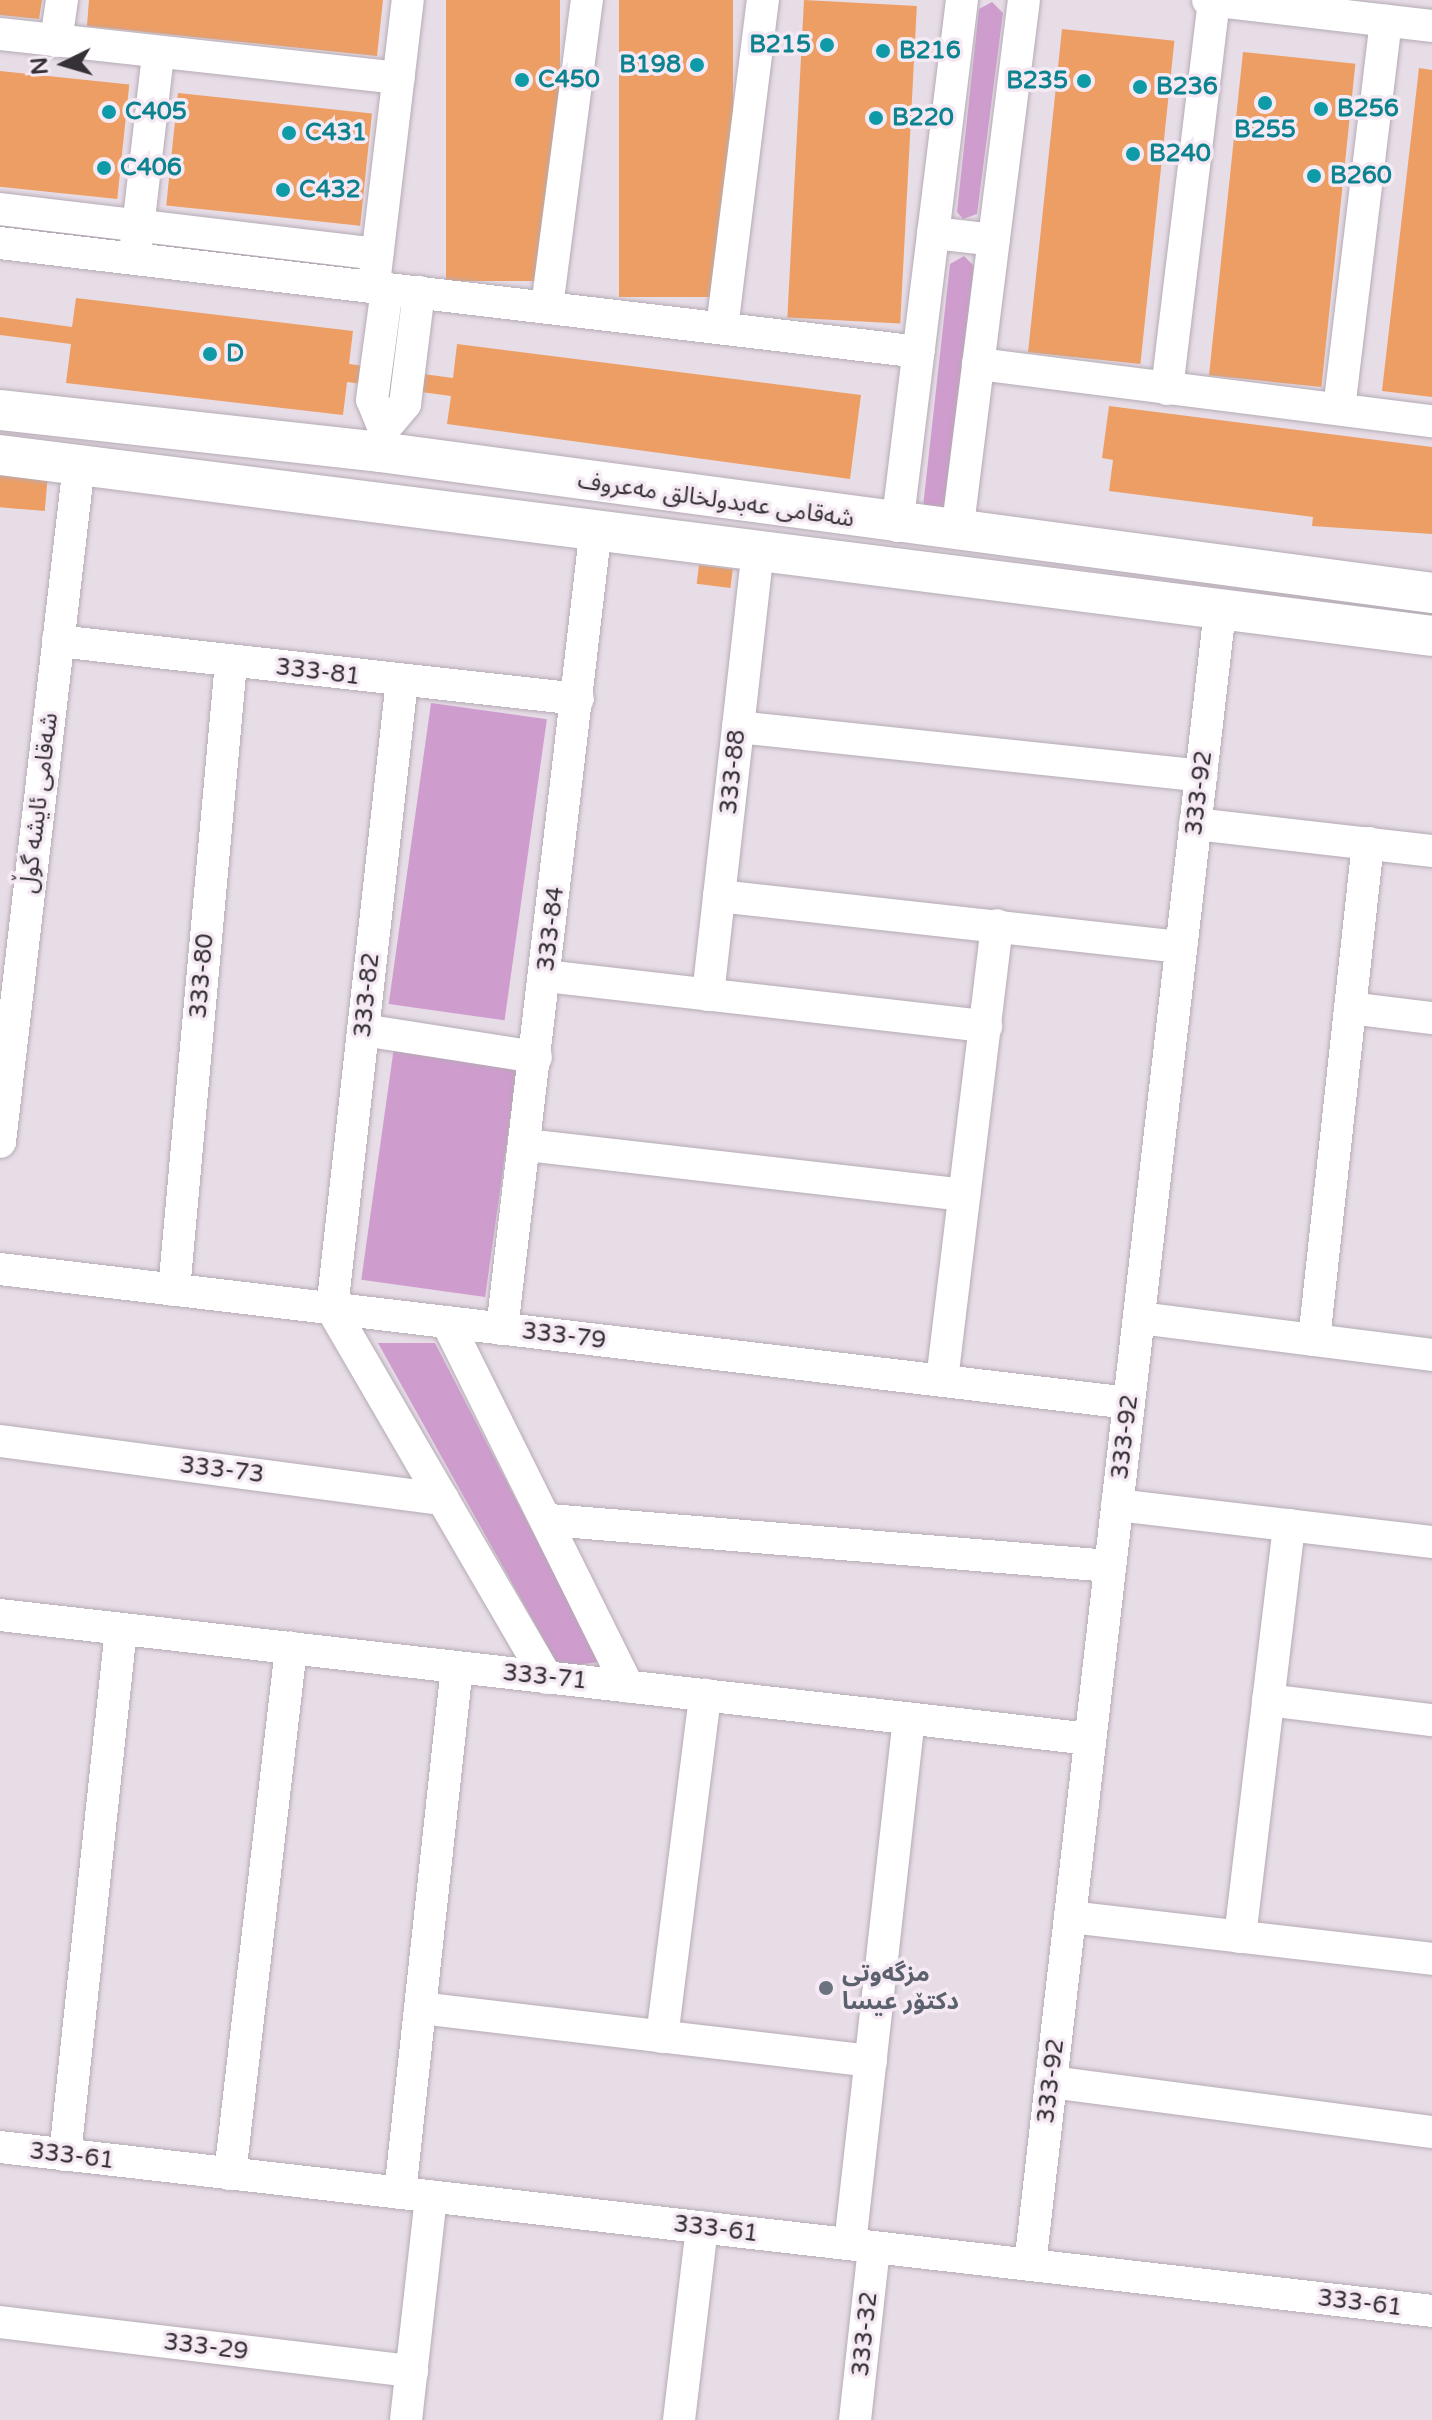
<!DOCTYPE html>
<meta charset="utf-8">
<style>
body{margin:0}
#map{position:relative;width:1432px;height:2420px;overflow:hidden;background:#e7dde7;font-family:"Varela Round","Noto Sans Arabic",sans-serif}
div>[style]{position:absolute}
.green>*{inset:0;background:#cf9cce;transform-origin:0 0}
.building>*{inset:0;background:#ed9e64;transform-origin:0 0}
.roads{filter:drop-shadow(0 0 2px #b5abb5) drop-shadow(0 0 2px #b5abb5)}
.minor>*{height:32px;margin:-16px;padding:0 16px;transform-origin:16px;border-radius:16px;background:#fff}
.major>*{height:40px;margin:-20px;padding:0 20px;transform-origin:20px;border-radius:20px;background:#fff}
.dots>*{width:22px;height:22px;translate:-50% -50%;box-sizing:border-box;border:4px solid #f5eaf4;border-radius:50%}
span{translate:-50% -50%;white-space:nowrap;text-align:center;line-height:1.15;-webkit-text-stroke:7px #f5eaf4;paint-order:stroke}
.culture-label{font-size:24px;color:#0d838f;font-weight:700}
.right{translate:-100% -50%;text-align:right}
.left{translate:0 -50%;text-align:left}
.street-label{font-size:24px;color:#363136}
.worship-label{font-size:24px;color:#5b616d;font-weight:700}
.north{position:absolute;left:24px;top:24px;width:80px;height:80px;-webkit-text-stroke:6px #f5eaf4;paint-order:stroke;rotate:265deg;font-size:22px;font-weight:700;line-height:32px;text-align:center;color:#363136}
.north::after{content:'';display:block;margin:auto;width:28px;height:36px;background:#363136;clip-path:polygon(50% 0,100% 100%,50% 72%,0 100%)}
</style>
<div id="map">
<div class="green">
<div style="clip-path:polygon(992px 2px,1003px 13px,977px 214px,963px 219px,957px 212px,979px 9px)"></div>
<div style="clip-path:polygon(964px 256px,974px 266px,947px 509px,923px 507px,950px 264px)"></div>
<div style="left:431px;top:703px;width:117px;height:304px;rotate:8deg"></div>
<div style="left:394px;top:1047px;width:125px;height:235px;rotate:8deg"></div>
<div style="clip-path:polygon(378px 1343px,435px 1343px,600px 1662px,559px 1667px)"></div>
</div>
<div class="building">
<div style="clip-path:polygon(0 0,42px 0,39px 19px,0 15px)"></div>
<div style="clip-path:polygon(89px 0,383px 0,377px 56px,87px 26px)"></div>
<div style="left:446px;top:0;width:114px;height:281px"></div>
<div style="left:619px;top:0;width:114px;height:297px"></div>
<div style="left:804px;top:0;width:113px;height:318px;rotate:3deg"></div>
<div style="left:1062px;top:29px;width:113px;height:325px;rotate:6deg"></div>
<div style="left:1243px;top:52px;width:113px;height:325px;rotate:6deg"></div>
<div style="clip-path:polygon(1419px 68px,1432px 70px,1432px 397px,1382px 391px)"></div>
<div style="left:0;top:71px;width:130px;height:115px;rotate:6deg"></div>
<div style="left:178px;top:93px;width:195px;height:113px;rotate:6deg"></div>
<div style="clip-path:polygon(76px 298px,353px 331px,349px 364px,453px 378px,457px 344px,861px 395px,850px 479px,447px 424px,451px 396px,347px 382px,343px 415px,66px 383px,71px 344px,0 335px,0 317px,72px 327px)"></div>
<div style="clip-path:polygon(1109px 406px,1432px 447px,1432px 534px,1312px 526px,1313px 517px,1109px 491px,1113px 460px,1102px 458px)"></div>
<div style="left:0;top:460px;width:49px;height:47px;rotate:5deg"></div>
<div style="left:699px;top:565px;width:34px;height:19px;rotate:7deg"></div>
</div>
<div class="roads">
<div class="minor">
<div style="left:1208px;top:0;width:226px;rotate:6.6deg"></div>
<div style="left:0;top:34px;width:401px;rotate:6.3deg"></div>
<div style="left:56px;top:41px;width:41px;rotate:-81.7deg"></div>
<div style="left:0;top:209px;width:380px;rotate:6.8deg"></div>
<div style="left:933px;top:233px;width:61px;rotate:6.5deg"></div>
<div style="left:0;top:243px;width:925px;rotate:6.76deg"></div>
<div style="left:136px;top:245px;width:192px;rotate:-83.4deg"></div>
<div style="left:375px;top:275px;width:277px;rotate:-83.2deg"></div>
<div style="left:547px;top:307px;width:310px;rotate:-82.6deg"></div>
<div style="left:722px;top:328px;width:331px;rotate:-82.9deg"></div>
<div style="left:978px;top:364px;width:458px;rotate:7.2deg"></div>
<div style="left:1167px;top:389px;width:391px;rotate:-83.1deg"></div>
<div style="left:1339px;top:409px;width:391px;rotate:-83.1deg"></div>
<div style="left:384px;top:429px;width:31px;rotate:-112deg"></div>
<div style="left:372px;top:400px;width:112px;rotate:-82.3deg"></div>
<div style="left:380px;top:452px;width:23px;rotate:-80deg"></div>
<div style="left:384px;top:429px;width:33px;rotate:-50deg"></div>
<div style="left:405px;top:404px;width:113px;rotate:-82.9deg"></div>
<div style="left:897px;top:526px;width:530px;rotate:-82.96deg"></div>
<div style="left:957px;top:533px;width:537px;rotate:-82.84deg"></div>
<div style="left:58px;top:641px;width:523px;rotate:6.36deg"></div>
<div style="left:402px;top:681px;width:632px;rotate:96.36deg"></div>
<div style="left:332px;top:1309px;width:427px;rotate:59.8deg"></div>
<div style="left:738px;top:727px;width:466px;rotate:6deg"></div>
<div style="left:1195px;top:824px;width:239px;rotate:6.5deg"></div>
<div style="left:719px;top:896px;width:465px;rotate:6.3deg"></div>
<div style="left:545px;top:976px;width:444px;rotate:6.5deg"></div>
<div style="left:708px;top:995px;width:449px;rotate:-83.6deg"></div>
<div style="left:1350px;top:1008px;width:83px;rotate:7deg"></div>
<div style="left:363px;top:1030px;width:175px;rotate:8.9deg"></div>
<div style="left:0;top:1142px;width:683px;rotate:-83.35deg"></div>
<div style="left:526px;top:1145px;width:441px;rotate:6.5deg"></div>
<div style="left:0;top:1269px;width:1137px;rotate:6.77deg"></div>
<div style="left:174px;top:1290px;width:631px;rotate:-84.81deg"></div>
<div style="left:1139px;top:1318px;width:295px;rotate:7.2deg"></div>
<div style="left:447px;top:1322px;width:407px;rotate:63.6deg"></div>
<div style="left:502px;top:1329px;width:806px;rotate:-83.31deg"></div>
<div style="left:1314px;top:1340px;width:500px;rotate:-83.8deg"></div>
<div style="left:942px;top:1380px;width:458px;rotate:-83.1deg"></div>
<div style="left:0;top:1441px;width:447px;rotate:7.5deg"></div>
<div style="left:1117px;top:1505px;width:317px;rotate:6.7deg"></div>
<div style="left:550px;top:1520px;width:562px;rotate:4.7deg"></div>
<div style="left:0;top:1615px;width:1097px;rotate:6.49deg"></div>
<div style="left:1268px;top:1700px;width:165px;rotate:7deg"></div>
<div style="left:1070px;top:1917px;width:364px;rotate:6.6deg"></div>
<div style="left:1240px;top:1937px;width:415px;rotate:-83.2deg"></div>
<div style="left:420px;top:2008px;width:454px;rotate:6.7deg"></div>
<div style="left:662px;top:2037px;width:345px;rotate:-82.8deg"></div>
<div style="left:1051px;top:2082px;width:384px;rotate:7.5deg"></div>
<div style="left:0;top:2147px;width:1441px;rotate:6.53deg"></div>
<div style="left:65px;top:2155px;width:529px;rotate:-83.92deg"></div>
<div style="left:230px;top:2174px;width:530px;rotate:-83.38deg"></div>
<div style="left:400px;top:2193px;width:529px;rotate:-83.82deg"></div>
<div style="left:850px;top:2244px;width:529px;rotate:-83.6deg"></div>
<div style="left:1030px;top:2265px;width:1667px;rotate:-83.45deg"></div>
<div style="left:0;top:2322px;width:415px;rotate:6.8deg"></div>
<div style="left:406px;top:2420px;width:225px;rotate:-83.6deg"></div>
<div style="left:679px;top:2420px;width:194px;rotate:-83.2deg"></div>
<div style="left:855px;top:2420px;width:174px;rotate:-83.7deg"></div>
</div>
<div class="major">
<div style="left:0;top:410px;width:382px;rotate:6.3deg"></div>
<div style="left:380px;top:452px;width:1061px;rotate:7.63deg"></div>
<div style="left:0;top:455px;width:1443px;rotate:7.2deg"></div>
</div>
</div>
<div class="dots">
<div style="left:827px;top:45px;background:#0f9aa8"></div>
<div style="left:883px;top:51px;background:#0f9aa8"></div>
<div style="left:697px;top:65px;background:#0f9aa8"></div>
<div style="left:522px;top:80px;background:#0f9aa8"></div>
<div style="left:1084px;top:81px;background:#0f9aa8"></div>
<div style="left:1140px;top:87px;background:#0f9aa8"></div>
<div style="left:1265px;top:103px;background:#0f9aa8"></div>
<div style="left:1321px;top:109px;background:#0f9aa8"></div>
<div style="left:109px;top:112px;background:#0f9aa8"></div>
<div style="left:876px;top:118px;background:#0f9aa8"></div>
<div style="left:289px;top:133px;background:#0f9aa8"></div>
<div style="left:1133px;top:154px;background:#0f9aa8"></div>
<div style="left:104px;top:168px;background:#0f9aa8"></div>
<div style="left:1314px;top:176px;background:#0f9aa8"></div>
<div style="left:283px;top:190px;background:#0f9aa8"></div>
<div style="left:210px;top:354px;background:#0f9aa8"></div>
<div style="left:826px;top:1988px;background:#6b7280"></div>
</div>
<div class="culture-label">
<span class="right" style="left:811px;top:45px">B215</span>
<span class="left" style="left:899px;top:51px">B216</span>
<span class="right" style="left:681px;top:65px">B198</span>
<span class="left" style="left:538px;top:80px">C450</span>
<span class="right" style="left:1068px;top:81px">B235</span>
<span class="left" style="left:1156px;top:87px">B236</span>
<span class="left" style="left:1337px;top:109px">B256</span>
<span class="left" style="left:125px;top:112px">C405</span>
<span class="left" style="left:892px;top:118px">B220</span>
<span style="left:1265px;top:130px">B255</span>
<span class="left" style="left:305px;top:133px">C431</span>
<span class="left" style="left:1149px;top:154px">B240</span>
<span class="left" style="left:120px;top:168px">C406</span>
<span class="left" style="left:1330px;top:176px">B260</span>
<span class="left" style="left:299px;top:190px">C432</span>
<span class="left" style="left:226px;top:354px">D</span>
</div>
<div class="street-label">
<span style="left:716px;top:500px;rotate:8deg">شەقامی عەبدولخالق مەعروف</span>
<span style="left:318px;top:672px;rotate:7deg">333-81</span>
<span style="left:733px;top:772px;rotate:-84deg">333-88</span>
<span style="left:1199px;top:793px;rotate:-83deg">333-92</span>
<span style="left:39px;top:803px;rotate:-83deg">شەقامی ئایشە گوڵ</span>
<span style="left:551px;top:929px;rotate:-83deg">333-84</span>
<span style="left:202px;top:976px;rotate:-85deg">333-80</span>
<span style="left:367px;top:995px;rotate:-84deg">333-82</span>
<span style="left:564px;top:1336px;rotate:7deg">333-79</span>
<span style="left:1125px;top:1437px;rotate:-83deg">333-92</span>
<span style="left:222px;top:1470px;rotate:7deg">333-73</span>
<span style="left:545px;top:1677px;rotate:6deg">333-71</span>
<span style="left:1051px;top:2081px;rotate:-83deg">333-92</span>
<span style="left:72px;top:2156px;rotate:7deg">333-61</span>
<span style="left:716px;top:2229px;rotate:7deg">333-61</span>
<span style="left:1360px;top:2303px;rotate:7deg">333-61</span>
<span style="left:865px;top:2334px;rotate:-84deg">333-32</span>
<span style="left:206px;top:2347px;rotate:7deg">333-29</span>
</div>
<div class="worship-label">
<span class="left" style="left:842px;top:1988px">مزگەوتی<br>دکتۆر عیسا</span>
</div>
<div class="north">N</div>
</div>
